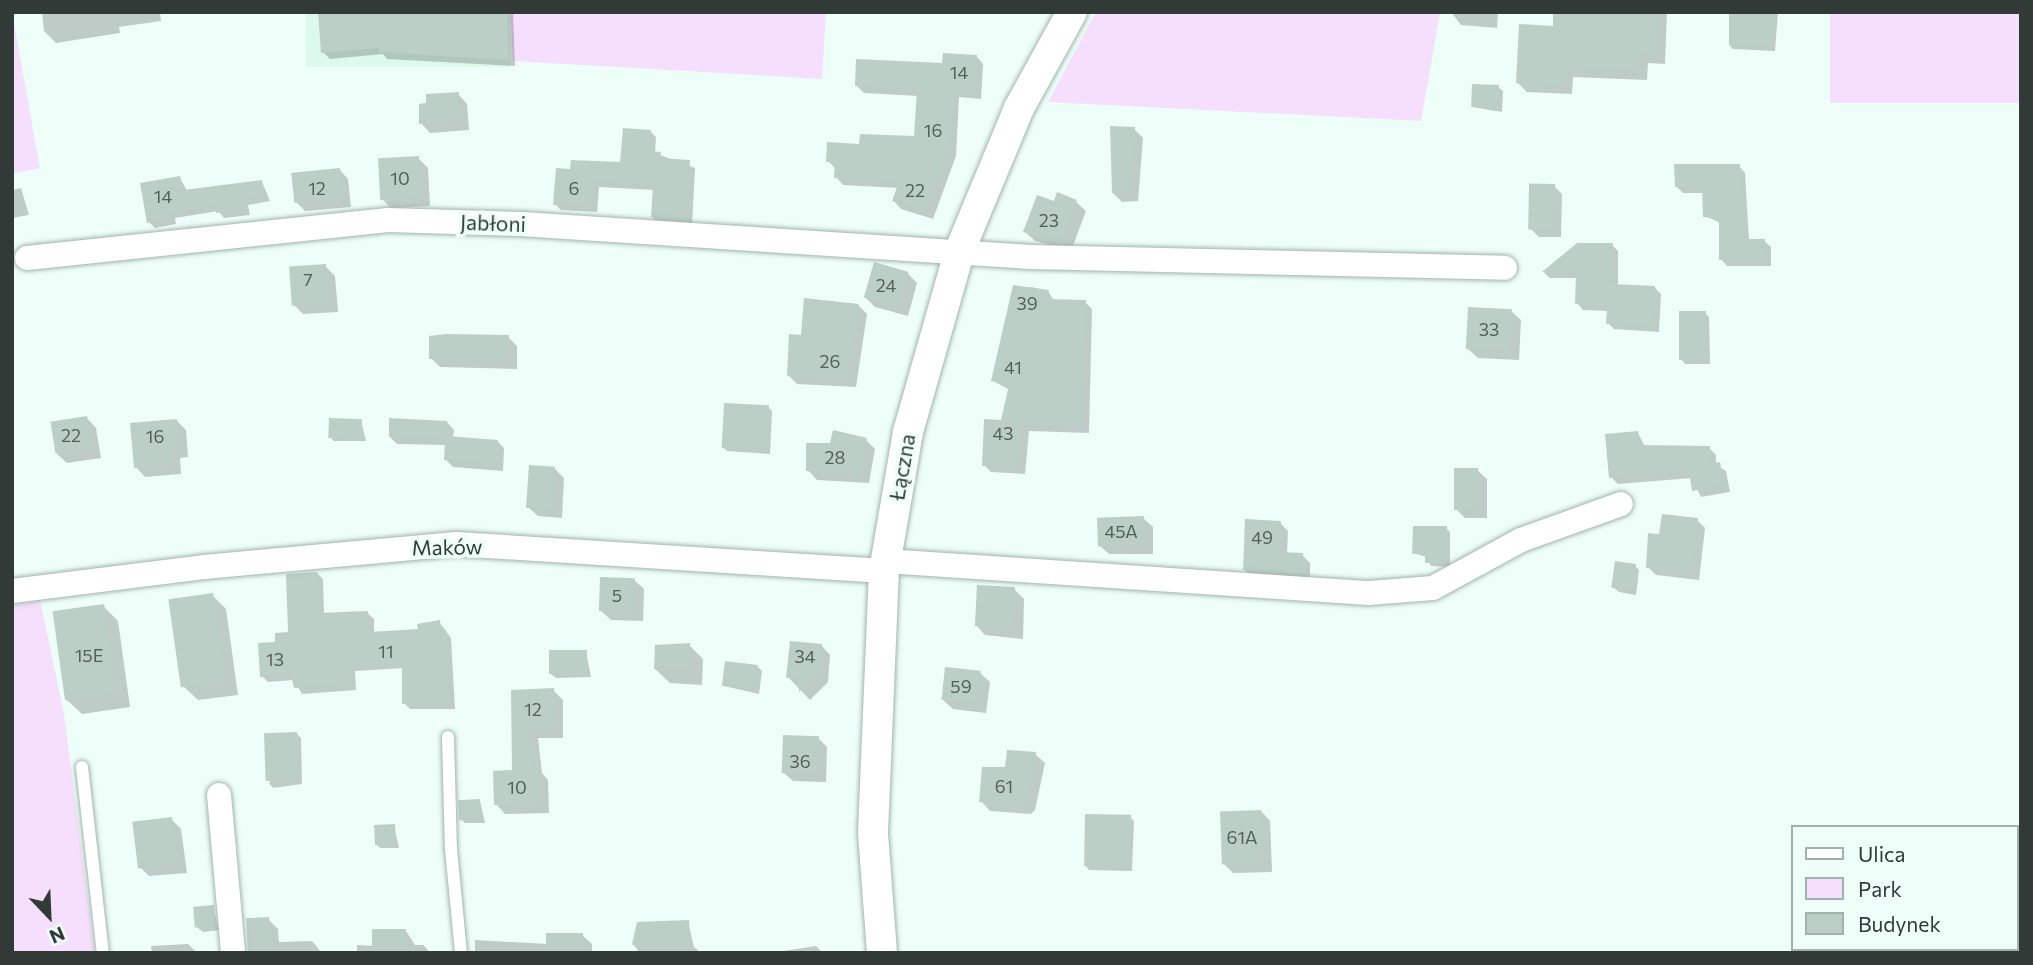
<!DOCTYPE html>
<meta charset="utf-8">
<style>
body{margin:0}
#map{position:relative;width:2033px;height:965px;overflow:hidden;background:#eefef8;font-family:Commissioner,sans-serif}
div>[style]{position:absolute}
.built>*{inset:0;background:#dcf9ee;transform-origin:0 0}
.green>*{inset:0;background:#f5dffc;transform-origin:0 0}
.shadow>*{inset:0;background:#0003}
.building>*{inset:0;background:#bbcfc7;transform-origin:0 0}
.roads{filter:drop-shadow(0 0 2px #a1b4ad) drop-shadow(0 0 2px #a1b4ad)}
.service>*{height:12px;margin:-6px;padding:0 6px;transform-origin:6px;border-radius:6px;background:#fff}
.minor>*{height:24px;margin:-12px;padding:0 12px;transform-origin:12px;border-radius:12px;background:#fff}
.tertiary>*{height:30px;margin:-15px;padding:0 15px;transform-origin:15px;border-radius:15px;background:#fff}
span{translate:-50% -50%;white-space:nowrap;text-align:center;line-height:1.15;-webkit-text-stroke:7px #eefef8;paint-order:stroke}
.number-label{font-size:18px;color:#545f5b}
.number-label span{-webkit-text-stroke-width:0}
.street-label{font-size:21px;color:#323a37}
.frame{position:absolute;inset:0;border:14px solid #323a37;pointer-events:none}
.legend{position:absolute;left:1791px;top:825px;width:228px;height:126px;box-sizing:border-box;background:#eefef8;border:2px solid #a3b0ab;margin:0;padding:9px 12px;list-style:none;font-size:21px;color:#323a37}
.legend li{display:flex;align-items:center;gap:14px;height:35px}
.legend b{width:35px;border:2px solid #a3b0ab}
.north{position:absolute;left:14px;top:881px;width:70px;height:70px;-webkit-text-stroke:5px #eefef8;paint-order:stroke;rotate:157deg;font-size:19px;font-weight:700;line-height:28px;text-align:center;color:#323a37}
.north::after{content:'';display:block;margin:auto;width:24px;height:32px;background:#323a37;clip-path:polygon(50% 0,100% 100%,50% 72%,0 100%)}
</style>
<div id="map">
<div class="built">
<div style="left:306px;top:12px;width:204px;height:55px"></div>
</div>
<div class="green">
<div style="clip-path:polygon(12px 12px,40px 168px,12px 174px)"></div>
<div style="clip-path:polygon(510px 12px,826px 12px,822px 79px,513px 61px)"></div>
<div style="clip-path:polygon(1096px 12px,1440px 12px,1421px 121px,1048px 102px)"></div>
<div style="left:1830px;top:12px;width:191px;height:91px"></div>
<div style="clip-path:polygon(40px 600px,64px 714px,95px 953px,12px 953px,12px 606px)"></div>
</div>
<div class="shadow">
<div style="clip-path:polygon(42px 12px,160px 12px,161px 21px,119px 27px,120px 33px,56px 43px,44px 31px)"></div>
<div style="clip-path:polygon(320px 12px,513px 12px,515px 66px,387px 59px,383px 54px,330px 59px,323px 52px)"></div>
<div style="clip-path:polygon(1451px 12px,1498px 12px,1497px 28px,1461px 25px)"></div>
<div style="clip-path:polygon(1555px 12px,1667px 12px,1665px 64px,1648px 63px,1647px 80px,1573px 77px,1572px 94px,1527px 92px,1518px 83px,1555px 27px)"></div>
<div style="clip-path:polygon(1730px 12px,1778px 12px,1775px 51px,1733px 49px,1729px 45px)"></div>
<div style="clip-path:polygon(976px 56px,983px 64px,981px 99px,959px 97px,956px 156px,933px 219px,901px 209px,894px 201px,899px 188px,843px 185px,836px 177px,836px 169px,828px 161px,860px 146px,916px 138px,919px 96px,864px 93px,857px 86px)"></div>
<div style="clip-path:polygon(1498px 87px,1503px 91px,1502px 112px,1472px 107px)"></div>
<div style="clip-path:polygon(458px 94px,467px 104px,469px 130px,430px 133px,421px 123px)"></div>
<div style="clip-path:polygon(1134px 129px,1143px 138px,1138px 201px,1122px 202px,1113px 193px)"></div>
<div style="clip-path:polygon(651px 132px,656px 137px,655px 153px,695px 168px,692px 225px,658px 223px,652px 217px,654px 190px,599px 187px,597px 212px,561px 210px,555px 204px,572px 171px,622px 164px)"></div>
<div style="clip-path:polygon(418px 158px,428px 168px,430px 206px,391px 208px,382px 199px)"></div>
<div style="clip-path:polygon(1739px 166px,1745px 173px,1749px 240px,1764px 241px,1771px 247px,1771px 266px,1727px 266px,1721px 259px,1721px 223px,1705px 216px,1704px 193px,1683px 193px,1676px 186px)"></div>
<div style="clip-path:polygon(339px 169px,348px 179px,351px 207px,305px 211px,296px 202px)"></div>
<div style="clip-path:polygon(180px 178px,187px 191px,262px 182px,270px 201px,248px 205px,250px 215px,224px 218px,218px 211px,175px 218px,176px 224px,155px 228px,149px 222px)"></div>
<div style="clip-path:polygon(1554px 186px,1562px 194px,1561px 237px,1539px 237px,1531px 229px)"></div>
<div style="clip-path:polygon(21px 188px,29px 215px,12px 218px,12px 190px)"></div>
<div style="clip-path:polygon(1076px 202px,1086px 211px,1071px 251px,1035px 241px,1025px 232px,1055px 203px)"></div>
<div style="clip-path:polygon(1577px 245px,1612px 245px,1618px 251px,1618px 286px,1655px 288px,1661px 294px,1659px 332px,1614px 329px,1608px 323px,1609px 311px,1583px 310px,1577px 303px,1578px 278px,1550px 278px,1544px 273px)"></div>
<div style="clip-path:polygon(325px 266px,335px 276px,338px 312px,303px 314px,294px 305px)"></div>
<div style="clip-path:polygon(908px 274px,917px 283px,908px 316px,875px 307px,866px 298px)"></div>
<div style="clip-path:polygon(1031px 287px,1048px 291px,1054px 301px,1085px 302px,1092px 309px,1089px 433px,1029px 431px,1025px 474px,991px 472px,984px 465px,1003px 422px,1010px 390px,993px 381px)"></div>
<div style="clip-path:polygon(858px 305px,867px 314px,856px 387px,797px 384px,788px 375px)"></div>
<div style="clip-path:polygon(1511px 311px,1521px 320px,1519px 360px,1478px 358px,1468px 349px)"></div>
<div style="clip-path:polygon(1705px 313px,1709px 317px,1710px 364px,1685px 364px,1681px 359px)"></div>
<div style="clip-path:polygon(508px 337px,517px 346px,517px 369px,440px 367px,431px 358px)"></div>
<div style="clip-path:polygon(768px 407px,772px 411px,770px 454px,727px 451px,723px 447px)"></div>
<div style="clip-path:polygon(87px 418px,96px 428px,101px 458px,67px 463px,57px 454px)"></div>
<div style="clip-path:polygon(176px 420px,186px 430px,188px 457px,180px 458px,181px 474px,145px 477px,136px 467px)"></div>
<div style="clip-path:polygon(361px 420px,366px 441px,334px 441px,330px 437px)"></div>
<div style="clip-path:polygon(447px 422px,454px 430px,453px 438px,497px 441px,504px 448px,503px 471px,453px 467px,446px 460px,446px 445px,397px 444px,390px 437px)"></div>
<div style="clip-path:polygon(1638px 433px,1645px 447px,1709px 448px,1716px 455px,1716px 465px,1726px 471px,1730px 492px,1701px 497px,1692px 478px,1618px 484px,1611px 477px)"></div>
<div style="clip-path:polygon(866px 440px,875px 449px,869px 483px,817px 480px,808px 470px)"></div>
<div style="clip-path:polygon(554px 468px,564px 478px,562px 518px,538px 516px,528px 507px)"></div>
<div style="clip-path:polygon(1477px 470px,1487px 479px,1487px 518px,1465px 518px,1456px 509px)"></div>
<div style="clip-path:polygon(1143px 518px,1153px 527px,1153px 554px,1109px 554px,1099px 545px)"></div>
<div style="clip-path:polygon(1697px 520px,1705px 528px,1699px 580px,1656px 575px,1648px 567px)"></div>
<div style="clip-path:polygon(1280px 523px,1288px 531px,1287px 554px,1302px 555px,1310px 563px,1310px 580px,1252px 577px,1244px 569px)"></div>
<div style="clip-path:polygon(1446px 528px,1450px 532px,1450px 567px,1431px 566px,1426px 557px,1414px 553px)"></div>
<div style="clip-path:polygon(1635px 566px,1639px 570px,1636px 595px,1619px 592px,1614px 588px)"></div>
<div style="clip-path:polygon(317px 573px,323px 579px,324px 614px,367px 613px,374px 619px,374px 634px,420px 631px,439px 622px,451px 638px,455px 709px,410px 709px,404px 703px,404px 668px,355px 671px,356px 690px,302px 694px,294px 680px,268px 682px,262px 676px,277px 644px,290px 633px)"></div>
<div style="clip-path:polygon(634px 580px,644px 589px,643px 621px,611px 620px,601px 611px)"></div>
<div style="clip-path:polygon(1014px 589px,1024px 599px,1023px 639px,985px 635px,976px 625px)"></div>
<div style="clip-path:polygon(212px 595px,226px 609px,238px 695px,198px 700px,183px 686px)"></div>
<div style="clip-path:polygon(103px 606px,118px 621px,130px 707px,82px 714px,67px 700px)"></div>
<div style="clip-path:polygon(689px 645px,703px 659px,702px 685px,670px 683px,655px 669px)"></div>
<div style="clip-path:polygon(821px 645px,830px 655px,828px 682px,810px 700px,788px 677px)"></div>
<div style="clip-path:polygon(586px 652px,591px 677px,556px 678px,551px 674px)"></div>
<div style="clip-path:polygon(758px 667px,762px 671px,759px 694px,724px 686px)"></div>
<div style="clip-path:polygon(980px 673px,990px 682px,986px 713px,953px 709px,943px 700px)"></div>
<div style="clip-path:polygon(553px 690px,563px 700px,563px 738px,538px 738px,542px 773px,548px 780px,549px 813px,505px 814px,496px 804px,514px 772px,513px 691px)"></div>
<div style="clip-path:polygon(297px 734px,301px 738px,302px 784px,273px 788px,269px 783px)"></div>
<div style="clip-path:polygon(818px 738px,827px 747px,826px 782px,793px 781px,783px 772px)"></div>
<div style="clip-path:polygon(1035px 754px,1045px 763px,1035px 810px,1031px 814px,990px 811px,981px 801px,1006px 769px)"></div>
<div style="clip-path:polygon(480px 801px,485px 823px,465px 823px,461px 819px)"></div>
<div style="clip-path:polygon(1261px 811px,1270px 821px,1272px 872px,1233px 873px,1224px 864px)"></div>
<div style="clip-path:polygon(1130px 817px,1134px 821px,1132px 871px,1089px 870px,1085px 865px)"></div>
<div style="clip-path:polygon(171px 819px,181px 829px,187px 873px,149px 876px,140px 867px)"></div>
<div style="clip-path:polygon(394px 826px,399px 848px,380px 848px,376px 844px)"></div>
<div style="clip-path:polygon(213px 907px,219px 930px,203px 932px,198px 928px)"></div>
<div style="clip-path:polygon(268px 919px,278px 929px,279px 942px,312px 941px,322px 953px,249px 953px)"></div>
<div style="clip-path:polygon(688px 922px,694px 947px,701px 953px,639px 953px,634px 943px)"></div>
<div style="clip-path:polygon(406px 931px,415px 945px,423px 945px,431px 953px,357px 953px,357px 945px,375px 946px)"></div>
<div style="clip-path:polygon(582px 935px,592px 944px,592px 953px,475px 953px,475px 940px,548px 944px)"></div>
<div style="clip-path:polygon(188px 944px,197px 953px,152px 953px,151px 946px)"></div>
<div style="clip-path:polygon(816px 946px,823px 953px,783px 953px,783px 951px)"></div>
</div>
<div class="building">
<div style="clip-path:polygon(318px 12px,507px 12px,509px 60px,379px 52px,379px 48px,321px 53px)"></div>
<div style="clip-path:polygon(1553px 12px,1658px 12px,1656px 56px,1640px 54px,1639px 71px,1564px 68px,1563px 86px,1516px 83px,1519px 24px,1553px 26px)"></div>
<div style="left:1729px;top:12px;width:45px;height:33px"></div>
<div style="clip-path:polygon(943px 53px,977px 55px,974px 92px,953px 91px,949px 148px,926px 213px,892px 201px,899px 182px,834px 178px,835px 162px,826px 162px,827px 142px,859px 144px,860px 134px,914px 136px,917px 89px,855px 86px,856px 59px,942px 63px)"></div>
<div style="left:1472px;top:84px;width:27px;height:23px;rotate:2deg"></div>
<div style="clip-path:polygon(459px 92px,460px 121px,419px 124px,419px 104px,426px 103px,426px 94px)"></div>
<div style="clip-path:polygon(1110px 126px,1135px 127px,1130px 193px,1112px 193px)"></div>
<div style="clip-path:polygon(623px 128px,651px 130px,650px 151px,661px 152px,660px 158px,690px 160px,686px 220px,651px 217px,653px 185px,593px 182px,592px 207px,553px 205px,556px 168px,570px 169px,571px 160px,620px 162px)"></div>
<div style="left:419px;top:156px;width:42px;height:41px;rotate:87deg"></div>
<div style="clip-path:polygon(1674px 164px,1740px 164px,1744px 239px,1765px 239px,1765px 260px,1719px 260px,1719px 218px,1703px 217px,1702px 187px,1675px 187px)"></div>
<div style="left:340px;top:168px;width:30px;height:49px;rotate:84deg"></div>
<div style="clip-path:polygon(180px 176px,183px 190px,262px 180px,265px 196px,243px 199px,244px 209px,216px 213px,215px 205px,170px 213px,171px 219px,147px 223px,140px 183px)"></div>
<div style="left:1555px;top:184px;width:46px;height:26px;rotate:91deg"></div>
<div style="clip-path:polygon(1057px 192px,1077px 200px,1061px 243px,1023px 232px,1037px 195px,1054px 201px)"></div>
<div style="clip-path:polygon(1577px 243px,1613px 243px,1612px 284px,1655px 286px,1653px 326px,1606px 324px,1607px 306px,1575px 304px,1576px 273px,1542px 272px)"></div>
<div style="left:874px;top:262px;width:36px;height:37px;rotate:16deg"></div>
<div style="left:326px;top:264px;width:39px;height:37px;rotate:86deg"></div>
<div style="clip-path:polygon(1013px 285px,1049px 290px,1046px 299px,1086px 300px,1082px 427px,1022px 424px,1018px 467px,982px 466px,984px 419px,1001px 420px,1009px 385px,991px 381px)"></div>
<div style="clip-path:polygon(804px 298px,859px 304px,848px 379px,787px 376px,789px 334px,801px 335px)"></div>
<div style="left:1468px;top:307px;width:44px;height:42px;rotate:3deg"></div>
<div style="left:1706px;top:311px;width:49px;height:27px;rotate:90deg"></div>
<div style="clip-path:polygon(447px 334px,509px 335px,508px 360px,429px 359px,429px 336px)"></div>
<div style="left:724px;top:403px;width:45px;height:45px;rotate:3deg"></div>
<div style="left:87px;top:416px;width:32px;height:37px;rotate:81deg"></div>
<div style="left:329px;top:418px;width:33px;height:20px;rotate:2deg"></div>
<div style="clip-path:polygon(389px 418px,447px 421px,447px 436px,498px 440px,496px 464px,444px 460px,445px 438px,389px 437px)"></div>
<div style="clip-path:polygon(177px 419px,179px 448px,171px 449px,173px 465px,134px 468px,130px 423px)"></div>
<div style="clip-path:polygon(833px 430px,867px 438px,859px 475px,806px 471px,806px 443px,830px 443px)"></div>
<div style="clip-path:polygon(1638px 431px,1640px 445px,1710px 446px,1709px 464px,1720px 462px,1724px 485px,1692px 491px,1689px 471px,1609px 478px,1605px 434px)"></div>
<div style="left:529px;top:465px;width:26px;height:43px;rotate:4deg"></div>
<div style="left:1454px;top:468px;width:24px;height:42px"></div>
<div style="clip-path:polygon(1662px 514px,1698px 518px,1691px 573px,1646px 568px,1648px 533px,1659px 534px)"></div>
<div style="left:1144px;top:516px;width:29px;height:47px;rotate:88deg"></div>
<div style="clip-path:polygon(1245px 519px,1281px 521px,1279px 552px,1303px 553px,1303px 574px,1243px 570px)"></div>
<div style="clip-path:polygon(1413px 526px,1447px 526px,1447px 563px,1425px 563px,1425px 553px,1412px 554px)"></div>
<div style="left:1615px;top:561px;width:21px;height:27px;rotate:8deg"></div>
<div style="clip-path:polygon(317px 572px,319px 613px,368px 611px,369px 632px,418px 629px,417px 624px,440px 620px,441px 630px,446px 630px,450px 704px,402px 704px,402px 663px,350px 666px,351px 684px,294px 688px,291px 674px,260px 677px,258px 643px,275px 642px,275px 633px,288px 632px,286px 574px)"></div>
<div style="left:600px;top:577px;width:35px;height:34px;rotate:2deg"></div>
<div style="left:977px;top:585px;width:38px;height:41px;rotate:3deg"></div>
<div style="left:213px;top:593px;width:89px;height:45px;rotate:82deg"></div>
<div style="left:104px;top:604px;width:90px;height:52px;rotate:82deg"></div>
<div style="clip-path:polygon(790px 641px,822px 644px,820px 672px,799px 692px,799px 678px,786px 678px)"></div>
<div style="clip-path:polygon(690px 643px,688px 671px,654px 669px,655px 645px)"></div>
<div style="left:549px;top:650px;width:38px;height:24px"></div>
<div style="left:725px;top:661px;width:33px;height:25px;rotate:7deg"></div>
<div style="left:945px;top:667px;width:36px;height:33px;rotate:6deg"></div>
<div style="clip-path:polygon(554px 688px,555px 729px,529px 729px,534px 770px,540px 769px,540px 804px,494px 805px,493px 771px,512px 770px,511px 690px)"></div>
<div style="left:297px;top:732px;width:48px;height:33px;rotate:88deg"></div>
<div style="left:783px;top:735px;width:36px;height:38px;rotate:2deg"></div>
<div style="clip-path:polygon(1007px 750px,1036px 752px,1027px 801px,1021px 805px,979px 802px,982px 767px,1005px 767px)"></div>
<div style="left:480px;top:799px;width:20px;height:22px;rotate:87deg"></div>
<div style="left:1261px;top:810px;width:53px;height:41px;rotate:88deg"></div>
<div style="left:1085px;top:814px;width:46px;height:52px;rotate:1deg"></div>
<div style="left:172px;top:817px;width:47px;height:40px;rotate:83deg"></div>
<div style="left:395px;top:824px;width:20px;height:21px;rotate:87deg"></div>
<div style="left:214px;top:905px;width:21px;height:21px;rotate:85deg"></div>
<div style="left:269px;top:917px;width:36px;height:23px;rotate:87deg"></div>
<div style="clip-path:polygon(689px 920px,691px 953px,643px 953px,632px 944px,637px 922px)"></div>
<div style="left:372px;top:929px;width:34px;height:24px"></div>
<div style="left:583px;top:933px;width:20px;height:37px;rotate:90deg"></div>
</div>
<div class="roads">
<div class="service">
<div style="left:448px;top:737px;width:112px;rotate:88.5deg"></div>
<div style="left:451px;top:849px;width:104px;rotate:84.5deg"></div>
<div style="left:82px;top:767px;width:187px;rotate:83.6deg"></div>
</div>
<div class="minor">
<div style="left:27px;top:258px;width:363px;rotate:-6deg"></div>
<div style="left:388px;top:220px;width:133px;rotate:1.7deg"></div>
<div style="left:521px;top:224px;width:511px;rotate:3.7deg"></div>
<div style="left:1031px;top:257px;width:474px;rotate:1.3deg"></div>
<div style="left:885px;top:561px;width:485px;rotate:3.8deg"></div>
<div style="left:1369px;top:593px;width:64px;rotate:-4.5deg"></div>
<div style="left:1433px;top:588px;width:100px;rotate:-28.6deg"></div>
<div style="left:1521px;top:540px;width:106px;rotate:-19.8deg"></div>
<div style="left:12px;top:591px;width:193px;rotate:-7.1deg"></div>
<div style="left:204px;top:567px;width:253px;rotate:-5.2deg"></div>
<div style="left:456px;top:544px;width:429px;rotate:3.6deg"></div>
<div style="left:219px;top:795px;width:159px;rotate:84.9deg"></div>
</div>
<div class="tertiary">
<div style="left:882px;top:953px;width:121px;rotate:-94.3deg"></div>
<div style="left:873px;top:832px;width:261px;rotate:-87.6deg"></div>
<div style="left:884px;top:571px;width:141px;rotate:-80.2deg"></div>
<div style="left:908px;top:432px;width:189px;rotate:-74.1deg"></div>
<div style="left:960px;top:250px;width:154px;rotate:-67.4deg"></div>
<div style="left:1019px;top:108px;width:110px;rotate:-61.1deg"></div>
</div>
</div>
<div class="number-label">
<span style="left:959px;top:72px">14</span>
<span style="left:933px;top:130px">16</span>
<span style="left:400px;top:178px">10</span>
<span style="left:317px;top:188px">12</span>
<span style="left:574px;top:188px">6</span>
<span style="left:915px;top:190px">22</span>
<span style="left:163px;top:196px">14</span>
<span style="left:1049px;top:220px">23</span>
<span style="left:308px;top:279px">7</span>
<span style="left:886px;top:285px">24</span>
<span style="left:1027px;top:303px">39</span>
<span style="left:1489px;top:329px">33</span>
<span style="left:830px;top:361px">26</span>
<span style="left:1013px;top:367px">41</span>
<span style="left:1003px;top:433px">43</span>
<span style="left:71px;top:435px">22</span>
<span style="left:155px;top:436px">16</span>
<span style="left:835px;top:457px">28</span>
<span style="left:1121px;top:531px">45A</span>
<span style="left:1262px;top:537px">49</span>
<span style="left:617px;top:595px">5</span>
<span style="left:386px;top:651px">11</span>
<span style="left:89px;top:655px">15E</span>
<span style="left:805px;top:656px">34</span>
<span style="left:275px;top:659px">13</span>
<span style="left:961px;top:686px">59</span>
<span style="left:533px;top:709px">12</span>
<span style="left:800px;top:761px">36</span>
<span style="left:1004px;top:786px">61</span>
<span style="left:517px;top:787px">10</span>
<span style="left:1242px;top:837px">61A</span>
</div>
<div class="street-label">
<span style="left:493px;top:223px;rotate:2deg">Jabłoni</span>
<span style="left:902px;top:467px;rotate:-80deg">Łączna</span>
<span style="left:447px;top:547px;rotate:-1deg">Maków</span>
</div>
<div class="frame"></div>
<ul class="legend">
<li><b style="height:9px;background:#fff"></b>Ulica</li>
<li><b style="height:19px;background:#f5dffc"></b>Park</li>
<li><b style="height:19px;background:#bbcfc7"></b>Budynek</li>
</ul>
<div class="north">N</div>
</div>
